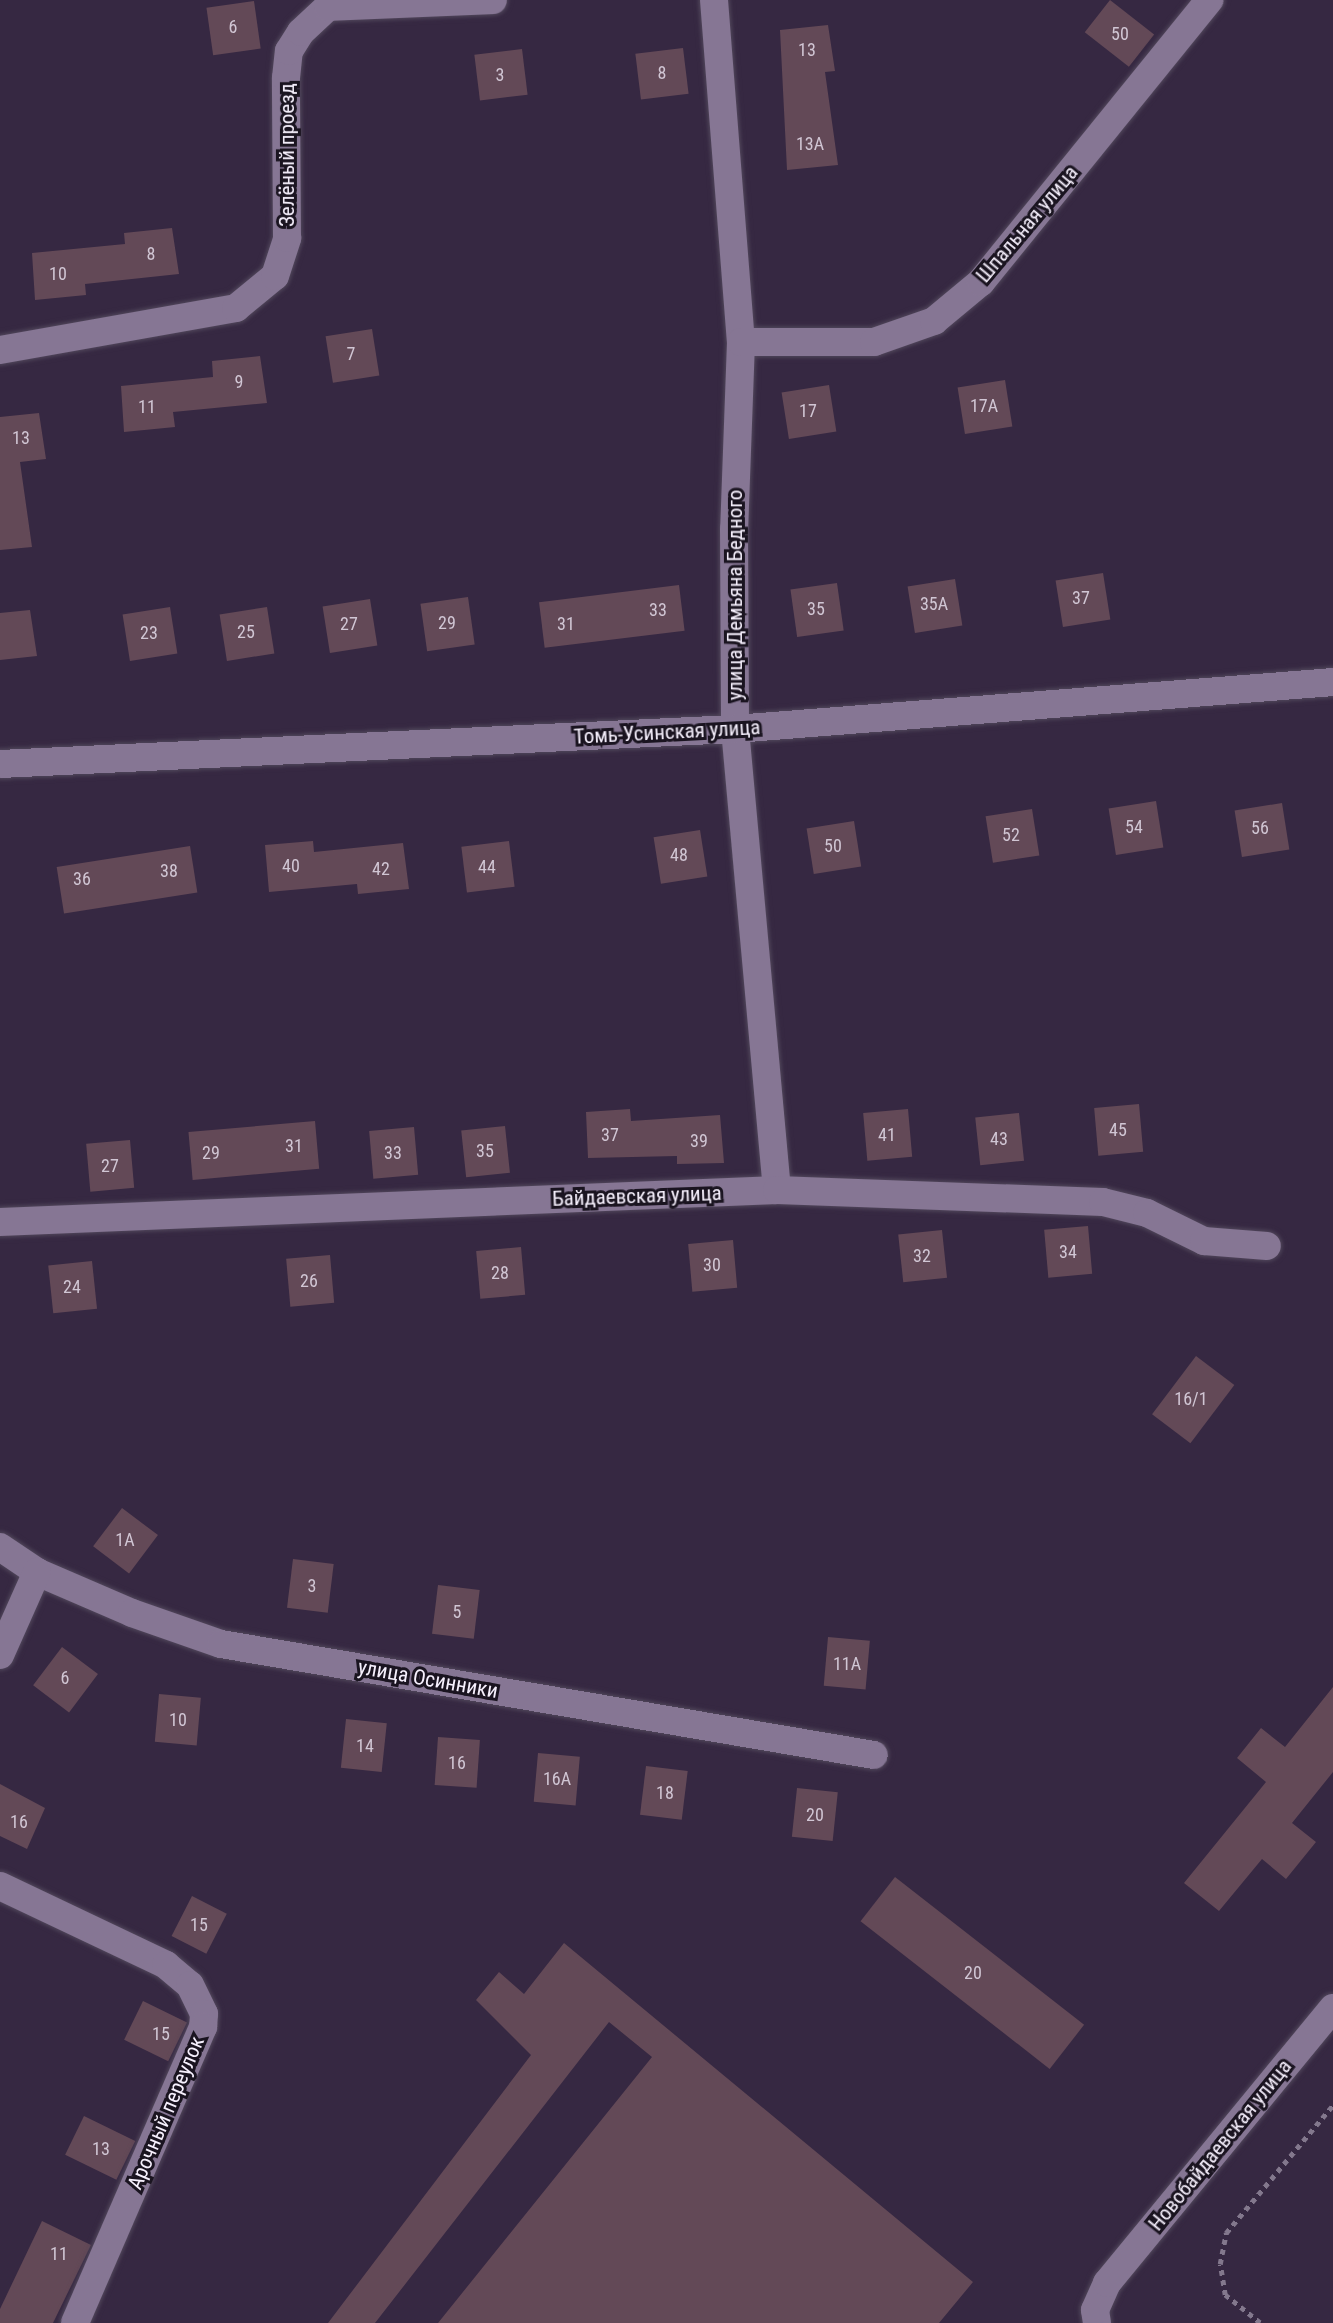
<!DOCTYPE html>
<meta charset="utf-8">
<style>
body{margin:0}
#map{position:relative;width:1333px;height:2323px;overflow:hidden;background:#362842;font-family:"Roboto Condensed",sans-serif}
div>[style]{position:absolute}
.building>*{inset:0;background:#634957;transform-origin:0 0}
.path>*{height:4.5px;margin-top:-2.25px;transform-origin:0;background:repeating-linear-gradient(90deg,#83788d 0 5px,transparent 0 10px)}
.roads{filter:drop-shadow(0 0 2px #51475b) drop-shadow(0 0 2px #51475b)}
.minor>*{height:28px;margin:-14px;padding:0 14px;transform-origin:14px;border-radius:14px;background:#867694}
span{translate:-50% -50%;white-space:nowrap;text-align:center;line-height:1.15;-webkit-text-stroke:6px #1a1420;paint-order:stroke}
.number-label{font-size:18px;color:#d1c6d4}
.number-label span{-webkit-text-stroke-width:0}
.street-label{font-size:21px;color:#f6f0fd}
</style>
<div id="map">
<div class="building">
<div style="left:1110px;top:0;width:56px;height:41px;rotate:38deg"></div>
<div style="left:254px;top:1px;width:48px;height:48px;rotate:82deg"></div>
<div style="clip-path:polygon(828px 25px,835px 71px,825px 72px,838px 165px,787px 170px,780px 30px)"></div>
<div style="left:683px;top:48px;width:46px;height:48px;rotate:83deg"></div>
<div style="left:522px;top:49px;width:46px;height:48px;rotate:83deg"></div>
<div style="clip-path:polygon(172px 228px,179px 274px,85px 284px,86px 295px,35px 300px,32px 253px,125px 244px,124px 233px)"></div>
<div style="left:372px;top:329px;width:47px;height:47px;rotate:81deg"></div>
<div style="clip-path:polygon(260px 356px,267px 403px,173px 412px,175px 427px,124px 432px,121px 386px,213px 377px,212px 361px)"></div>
<div style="left:1005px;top:380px;width:47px;height:48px;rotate:81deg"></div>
<div style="left:829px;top:385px;width:47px;height:48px;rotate:81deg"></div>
<div style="clip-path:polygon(39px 413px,46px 459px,20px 462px,32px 547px,0 550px,0 417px)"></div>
<div style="left:1103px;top:573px;width:47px;height:48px;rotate:81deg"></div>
<div style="left:955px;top:579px;width:47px;height:48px;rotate:81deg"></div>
<div style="left:837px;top:583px;width:48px;height:47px;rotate:82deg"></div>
<div style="left:679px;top:585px;width:46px;height:141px;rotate:83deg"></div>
<div style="left:468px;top:597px;width:48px;height:48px;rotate:82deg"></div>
<div style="left:370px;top:599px;width:47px;height:48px;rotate:81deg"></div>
<div style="left:170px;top:607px;width:47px;height:48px;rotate:81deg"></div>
<div style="left:267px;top:607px;width:47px;height:48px;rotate:81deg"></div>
<div style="clip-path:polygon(30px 610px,37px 656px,0 660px,0 613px)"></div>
<div style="left:1156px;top:801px;width:47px;height:48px;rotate:81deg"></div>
<div style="left:1282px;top:803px;width:47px;height:48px;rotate:81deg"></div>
<div style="left:1032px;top:809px;width:47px;height:47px;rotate:81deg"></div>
<div style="left:854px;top:821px;width:46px;height:48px;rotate:81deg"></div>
<div style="left:700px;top:830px;width:47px;height:47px;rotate:81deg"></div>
<div style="clip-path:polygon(313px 841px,314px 852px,403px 843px,409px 889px,358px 894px,357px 884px,269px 892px,265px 845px)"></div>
<div style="left:509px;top:841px;width:46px;height:48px;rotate:83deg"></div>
<div style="left:190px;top:846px;width:47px;height:135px;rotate:81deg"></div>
<div style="left:1139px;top:1104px;width:48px;height:45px;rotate:85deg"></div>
<div style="clip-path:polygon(630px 1109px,631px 1121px,720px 1115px,724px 1163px,677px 1164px,677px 1156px,588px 1158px,586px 1112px)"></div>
<div style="left:908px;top:1109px;width:48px;height:45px;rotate:85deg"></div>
<div style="left:1019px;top:1113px;width:48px;height:44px;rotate:84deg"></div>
<div style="left:315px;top:1121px;width:48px;height:127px;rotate:85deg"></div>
<div style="left:505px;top:1126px;width:47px;height:44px;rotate:84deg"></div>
<div style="left:414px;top:1127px;width:48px;height:45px;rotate:85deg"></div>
<div style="left:130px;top:1140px;width:48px;height:44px;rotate:85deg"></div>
<div style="left:1088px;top:1226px;width:48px;height:44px;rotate:85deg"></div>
<div style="left:942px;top:1230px;width:48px;height:44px;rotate:84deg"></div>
<div style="left:733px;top:1240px;width:48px;height:45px;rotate:85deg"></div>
<div style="left:521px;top:1247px;width:48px;height:45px;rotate:85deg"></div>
<div style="left:330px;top:1255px;width:48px;height:44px;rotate:85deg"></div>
<div style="left:92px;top:1261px;width:48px;height:44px;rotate:84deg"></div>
<div style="left:1196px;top:1356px;width:48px;height:73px;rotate:37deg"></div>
<div style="left:122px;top:1508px;width:45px;height:48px;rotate:37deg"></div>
<div style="left:293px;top:1559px;width:41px;height:49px;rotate:7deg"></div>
<div style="left:438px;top:1585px;width:42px;height:49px;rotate:7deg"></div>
<div style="left:828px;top:1637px;width:42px;height:49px;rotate:5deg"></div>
<div style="left:62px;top:1647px;width:45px;height:48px;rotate:37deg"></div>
<div style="clip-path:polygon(1333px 1687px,1333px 1772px,1292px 1823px,1316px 1842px,1286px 1879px,1262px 1859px,1219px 1911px,1184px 1883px,1266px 1782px,1237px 1758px,1261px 1728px,1285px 1747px)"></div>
<div style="left:159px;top:1694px;width:42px;height:48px;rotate:5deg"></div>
<div style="left:346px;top:1719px;width:41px;height:49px;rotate:6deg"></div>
<div style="left:438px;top:1737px;width:42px;height:48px;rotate:4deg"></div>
<div style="left:538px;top:1753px;width:42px;height:49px;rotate:5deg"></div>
<div style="left:646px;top:1766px;width:42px;height:49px;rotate:7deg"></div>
<div style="clip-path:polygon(0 1784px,45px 1808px,27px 1849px,0 1836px)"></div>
<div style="left:797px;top:1788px;width:41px;height:49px;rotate:6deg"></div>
<div style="left:895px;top:1877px;width:240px;height:56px;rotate:38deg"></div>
<div style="left:192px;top:1896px;width:39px;height:45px;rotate:27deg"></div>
<div style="clip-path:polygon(564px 1943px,973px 2282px,939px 2323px,438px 2323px,652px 2057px,609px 2022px,375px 2323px,328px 2323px,531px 2055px,476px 2000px,499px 1972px,524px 1994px)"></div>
<div style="left:143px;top:2001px;width:49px;height:43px;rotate:26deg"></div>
<div style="left:84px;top:2116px;width:57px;height:43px;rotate:26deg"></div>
<div style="clip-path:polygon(42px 2221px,91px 2245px,53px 2323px,0 2323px,0 2309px)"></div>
</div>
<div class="path">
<div style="left:1260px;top:2323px;width:45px;rotate:-141.3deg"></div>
<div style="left:1225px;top:2295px;width:31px;rotate:-99deg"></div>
<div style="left:1220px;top:2264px;width:32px;rotate:-79deg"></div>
<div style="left:1226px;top:2233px;width:167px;rotate:-50.1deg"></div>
</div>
<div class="roads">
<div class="minor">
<div style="left:714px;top:0;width:343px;rotate:85.5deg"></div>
<div style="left:741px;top:342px;width:187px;rotate:92.1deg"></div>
<div style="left:734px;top:529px;width:200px;rotate:89.7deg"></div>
<div style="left:735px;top:729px;width:463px;rotate:84.8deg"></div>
<div style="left:741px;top:342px;width:133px"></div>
<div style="left:874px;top:342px;width:64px;rotate:-19.3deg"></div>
<div style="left:934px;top:321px;width:61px;rotate:-39.7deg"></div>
<div style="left:981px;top:282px;width:363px;rotate:-51deg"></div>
<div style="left:0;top:350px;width:240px;rotate:-10.1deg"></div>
<div style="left:236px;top:308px;width:50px;rotate:-39.4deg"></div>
<div style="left:275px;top:276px;width:40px;rotate:-72deg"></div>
<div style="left:287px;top:238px;width:160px;rotate:-90.4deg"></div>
<div style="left:286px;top:78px;width:27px;rotate:-84deg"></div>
<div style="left:289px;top:51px;width:22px;rotate:-58deg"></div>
<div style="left:301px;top:32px;width:37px;rotate:-43deg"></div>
<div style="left:328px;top:7px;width:165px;rotate:-2.4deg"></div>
<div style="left:0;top:764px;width:736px;rotate:-2.73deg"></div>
<div style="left:735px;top:729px;width:600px;rotate:-4.49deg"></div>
<div style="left:0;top:1222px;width:778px;rotate:-2.36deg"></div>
<div style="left:777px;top:1190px;width:326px;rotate:2.1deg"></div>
<div style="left:1103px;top:1202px;width:45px;rotate:14deg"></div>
<div style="left:1147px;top:1213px;width:64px;rotate:26.2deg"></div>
<div style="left:1204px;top:1241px;width:63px;rotate:4.5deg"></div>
<div style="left:0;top:1547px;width:45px;rotate:34deg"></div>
<div style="left:37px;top:1572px;width:103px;rotate:23.3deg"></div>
<div style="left:132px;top:1613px;width:94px;rotate:19.2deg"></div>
<div style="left:221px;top:1644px;width:662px;rotate:9.65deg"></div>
<div style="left:0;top:1655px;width:91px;rotate:-66deg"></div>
<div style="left:0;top:1886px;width:184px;rotate:25.4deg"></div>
<div style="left:166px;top:1965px;width:31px;rotate:40deg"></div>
<div style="left:190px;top:1985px;width:32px;rotate:64deg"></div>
<div style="left:204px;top:2014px;width:13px;rotate:94deg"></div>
<div style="left:203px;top:2027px;width:322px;rotate:113.4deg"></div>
<div style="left:1097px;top:2323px;width:13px;rotate:-99deg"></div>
<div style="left:1095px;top:2310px;width:30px;rotate:-66deg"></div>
<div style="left:1107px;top:2283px;width:356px;rotate:-50.6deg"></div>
</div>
</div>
<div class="number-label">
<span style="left:233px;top:27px">6</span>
<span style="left:1120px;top:34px">50</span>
<span style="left:807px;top:50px">13</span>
<span style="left:662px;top:73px">8</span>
<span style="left:500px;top:75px">3</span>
<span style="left:810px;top:144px">13А</span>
<span style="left:151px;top:254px">8</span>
<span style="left:58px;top:274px">10</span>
<span style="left:351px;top:354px">7</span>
<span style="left:239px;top:382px">9</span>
<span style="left:984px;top:406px">17А</span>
<span style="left:147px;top:407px">11</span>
<span style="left:808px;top:411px">17</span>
<span style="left:21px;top:438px">13</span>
<span style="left:1081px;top:598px">37</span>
<span style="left:934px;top:604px">35А</span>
<span style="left:816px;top:609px">35</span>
<span style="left:658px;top:610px">33</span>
<span style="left:447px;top:623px">29</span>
<span style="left:349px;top:624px">27</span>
<span style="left:566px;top:624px">31</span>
<span style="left:246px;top:632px">25</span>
<span style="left:149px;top:633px">23</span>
<span style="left:1134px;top:827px">54</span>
<span style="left:1260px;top:828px">56</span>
<span style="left:1011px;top:835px">52</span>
<span style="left:833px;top:846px">50</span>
<span style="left:679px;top:855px">48</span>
<span style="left:291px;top:866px">40</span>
<span style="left:487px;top:867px">44</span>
<span style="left:381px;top:869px">42</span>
<span style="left:169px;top:871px">38</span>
<span style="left:82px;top:879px">36</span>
<span style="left:1118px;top:1130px">45</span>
<span style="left:610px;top:1135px">37</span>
<span style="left:887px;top:1135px">41</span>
<span style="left:999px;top:1139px">43</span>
<span style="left:699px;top:1141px">39</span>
<span style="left:294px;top:1146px">31</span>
<span style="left:485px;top:1151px">35</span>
<span style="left:211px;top:1153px">29</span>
<span style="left:393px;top:1153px">33</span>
<span style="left:110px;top:1166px">27</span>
<span style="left:1068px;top:1252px">34</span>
<span style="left:922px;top:1256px">32</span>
<span style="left:712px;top:1265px">30</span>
<span style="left:500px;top:1273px">28</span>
<span style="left:309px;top:1281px">26</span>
<span style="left:72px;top:1287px">24</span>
<span style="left:1191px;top:1399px">16/1</span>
<span style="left:125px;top:1540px">1А</span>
<span style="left:312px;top:1586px">3</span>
<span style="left:457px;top:1612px">5</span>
<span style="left:847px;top:1664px">11А</span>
<span style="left:65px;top:1678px">6</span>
<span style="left:178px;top:1720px">10</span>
<span style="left:365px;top:1746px">14</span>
<span style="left:457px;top:1763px">16</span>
<span style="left:557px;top:1779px">16А</span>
<span style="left:665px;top:1793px">18</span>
<span style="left:815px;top:1815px">20</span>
<span style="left:19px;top:1822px">16</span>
<span style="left:199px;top:1925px">15</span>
<span style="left:973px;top:1973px">20</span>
<span style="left:161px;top:2034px">15</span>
<span style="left:101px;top:2149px">13</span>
<span style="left:59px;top:2254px">11</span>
</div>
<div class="street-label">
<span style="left:287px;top:155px;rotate:-90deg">Зелёный проезд</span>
<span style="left:1027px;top:224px;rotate:-50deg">Шпальная улица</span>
<span style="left:735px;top:595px;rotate:-90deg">улица Демьяна Бедного</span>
<span style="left:667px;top:732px;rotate:-3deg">Томь-Усинская улица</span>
<span style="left:637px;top:1196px;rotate:-2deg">Байдаевская улица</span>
<span style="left:428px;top:1679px;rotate:10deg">улица Осинники</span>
<span style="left:166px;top:2113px;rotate:-67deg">Арочный переулок</span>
<span style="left:1220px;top:2145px;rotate:-51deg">Новобайдаевская улица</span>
</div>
</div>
